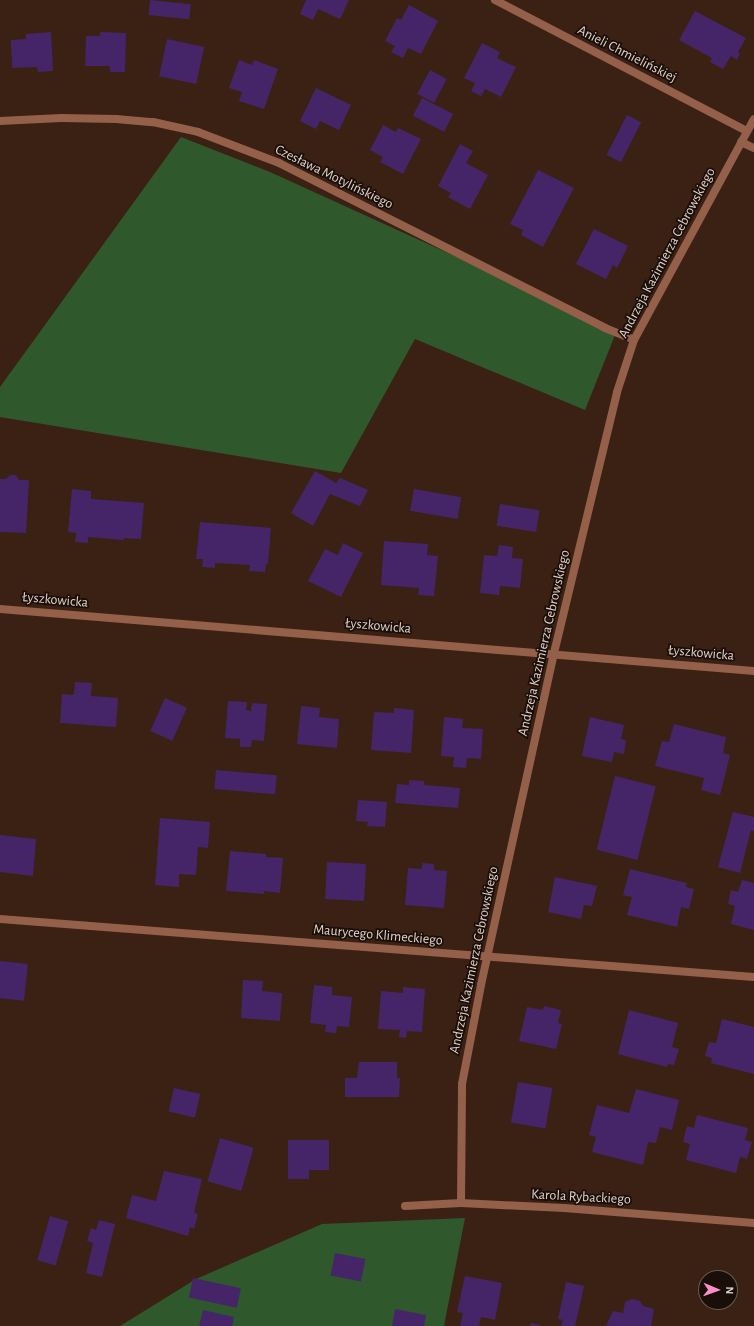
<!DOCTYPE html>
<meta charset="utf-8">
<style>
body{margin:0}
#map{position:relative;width:754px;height:1326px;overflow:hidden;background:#3a2114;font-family:"Alegreya Sans",sans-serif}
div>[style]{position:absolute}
.green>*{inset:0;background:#2f582d}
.building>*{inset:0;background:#452567;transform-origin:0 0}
.street>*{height:8px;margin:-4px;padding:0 4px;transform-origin:4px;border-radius:4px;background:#956049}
span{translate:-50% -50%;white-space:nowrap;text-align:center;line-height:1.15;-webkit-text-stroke:3.5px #190e08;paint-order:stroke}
.street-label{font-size:14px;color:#e2d1c9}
.north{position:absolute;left:698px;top:1270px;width:40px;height:40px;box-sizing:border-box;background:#190e08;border:1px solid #695c55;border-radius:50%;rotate:92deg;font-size:11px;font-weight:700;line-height:16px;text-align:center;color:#e2d1c9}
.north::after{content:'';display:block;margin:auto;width:14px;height:18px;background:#fa8fc7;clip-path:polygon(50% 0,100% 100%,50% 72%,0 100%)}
</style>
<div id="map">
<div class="green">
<div style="clip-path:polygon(181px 137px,270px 172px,617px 330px,585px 410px,415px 339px,341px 473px,0 417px,0 387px)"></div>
<div style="clip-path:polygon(465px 1218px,444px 1326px,120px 1326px,196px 1279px,322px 1224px)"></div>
</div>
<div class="building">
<div style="left:150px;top:0;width:41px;height:15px;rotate:6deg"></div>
<div style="clip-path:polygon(306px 0,349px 0,340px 19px,318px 9px,313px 20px,300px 14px)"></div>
<div style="clip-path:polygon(409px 5px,438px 21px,421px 54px,408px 48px,403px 58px,391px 52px,395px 46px,385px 41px,397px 18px,401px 20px)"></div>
<div style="clip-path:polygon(695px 11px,746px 38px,738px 52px,740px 53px,737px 60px,731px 56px,723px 69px,710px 62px,712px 58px,679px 40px)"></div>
<div style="clip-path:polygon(51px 32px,53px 71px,38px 72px,37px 67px,12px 68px,11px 40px,26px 39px,26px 34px)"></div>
<div style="clip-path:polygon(100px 32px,126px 33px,125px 72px,110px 72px,110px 66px,85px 66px,86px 36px,100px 36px)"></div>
<div style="left:167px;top:39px;width:38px;height:38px;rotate:12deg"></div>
<div style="clip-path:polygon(482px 43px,500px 52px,497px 58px,516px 67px,501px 97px,485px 89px,481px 96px,471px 91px,475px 83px,464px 78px)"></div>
<div style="clip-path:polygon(239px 60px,252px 65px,254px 60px,278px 69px,264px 109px,239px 101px,242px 92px,229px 88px)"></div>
<div style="left:430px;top:70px;width:19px;height:27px;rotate:28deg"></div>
<div style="clip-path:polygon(316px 88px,351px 105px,339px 130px,320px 121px,316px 129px,300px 121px)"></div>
<div style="left:422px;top:98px;width:35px;height:20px;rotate:27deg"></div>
<div style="left:627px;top:115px;width:16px;height:45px;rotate:27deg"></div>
<div style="clip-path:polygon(383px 125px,396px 132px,398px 128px,421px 139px,403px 174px,380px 162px,383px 157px,370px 150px)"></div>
<div style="clip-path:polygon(460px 144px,473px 151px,466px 163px,488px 175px,470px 209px,448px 197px,451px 193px,438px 186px)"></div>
<div style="clip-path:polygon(538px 170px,574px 188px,543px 247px,521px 235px,523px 230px,510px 224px)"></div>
<div style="clip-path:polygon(594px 229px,628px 246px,617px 268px,613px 265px,606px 279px,576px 264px)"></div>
<div style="clip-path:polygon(315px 471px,336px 483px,340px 478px,368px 490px,360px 506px,330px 494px,313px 526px,291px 513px)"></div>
<div style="clip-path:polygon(10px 475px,16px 475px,19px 480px,29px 480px,26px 533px,0 532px,0 479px,6px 479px)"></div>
<div style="clip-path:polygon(72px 489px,91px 491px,91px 499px,144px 503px,141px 539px,124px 538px,124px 540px,88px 537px,88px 543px,75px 542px,76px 533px,68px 532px)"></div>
<div style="left:414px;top:489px;width:48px;height:22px;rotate:10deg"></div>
<div style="left:500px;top:504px;width:40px;height:22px;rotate:9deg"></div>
<div style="clip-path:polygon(200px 522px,271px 528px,268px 564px,266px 564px,265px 572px,249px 571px,250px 565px,215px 563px,215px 568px,202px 567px,203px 559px,196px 559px)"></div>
<div style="clip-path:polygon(384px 541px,428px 544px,427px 555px,438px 556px,434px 596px,418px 595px,419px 588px,381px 585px)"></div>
<div style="clip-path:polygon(343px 543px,363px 553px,341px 597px,308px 581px,325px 549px,338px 555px)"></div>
<div style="clip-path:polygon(499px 545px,513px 547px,512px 558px,523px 559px,520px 588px,500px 586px,499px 595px,480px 593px,484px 555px,497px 556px)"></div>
<div style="clip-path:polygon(75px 682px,92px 683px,91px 696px,118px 698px,116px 727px,60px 723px,62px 694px,74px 695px)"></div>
<div style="left:165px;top:698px;width:24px;height:36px;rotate:24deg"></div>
<div style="clip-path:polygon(228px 701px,247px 702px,246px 710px,251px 711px,252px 703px,267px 704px,264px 741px,252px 740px,251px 747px,240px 747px,240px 739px,225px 738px)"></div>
<div style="clip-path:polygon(301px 706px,320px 708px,319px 717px,339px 719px,337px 748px,297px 744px)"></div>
<div style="clip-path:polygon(394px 708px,414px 710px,411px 753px,371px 750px,374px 712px,394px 713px)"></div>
<div style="clip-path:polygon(444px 717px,463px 719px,462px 728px,483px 729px,481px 759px,467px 758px,466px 768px,453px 767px,454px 757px,441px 756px)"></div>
<div style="clip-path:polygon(590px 717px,624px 725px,621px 739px,626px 740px,624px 754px,614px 752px,612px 762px,582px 756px)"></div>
<div style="clip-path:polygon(674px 724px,726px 737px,723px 753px,730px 755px,720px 795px,701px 790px,704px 778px,655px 766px,662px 741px,669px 742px)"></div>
<div style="left:216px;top:770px;width:61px;height:19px;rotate:5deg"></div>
<div style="left:615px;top:776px;width:42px;height:76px;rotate:14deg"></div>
<div style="clip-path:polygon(409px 780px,424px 781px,424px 785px,460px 788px,458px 808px,395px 803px,397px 784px,409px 785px)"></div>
<div style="clip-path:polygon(358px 800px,387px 802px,385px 827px,367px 826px,368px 822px,356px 821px)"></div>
<div style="clip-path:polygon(733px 812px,754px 817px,754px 831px,751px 830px,740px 873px,718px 867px)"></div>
<div style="clip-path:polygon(160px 818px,210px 822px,208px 848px,198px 847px,196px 875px,179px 874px,179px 887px,155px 885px)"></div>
<div style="clip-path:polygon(0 835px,36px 839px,33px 876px,0 872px)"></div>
<div style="clip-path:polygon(230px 851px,266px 854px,266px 857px,283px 858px,280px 893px,264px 891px,264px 894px,226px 891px)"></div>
<div style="left:327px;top:862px;width:39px;height:37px;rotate:3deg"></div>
<div style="clip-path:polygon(422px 863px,434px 864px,434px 870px,447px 871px,444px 908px,405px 905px,408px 868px,422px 869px)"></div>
<div style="clip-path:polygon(630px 869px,687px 883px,686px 887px,694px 889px,689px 909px,681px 907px,677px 927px,627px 915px,632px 897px,623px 895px)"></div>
<div style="clip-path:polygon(555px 877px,597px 886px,592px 906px,584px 905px,581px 919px,548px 912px)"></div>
<div style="clip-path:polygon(742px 880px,754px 883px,754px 930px,731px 924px,735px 906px,728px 904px,731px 890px,738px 892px)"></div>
<div style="left:0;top:961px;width:28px;height:37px;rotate:6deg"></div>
<div style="clip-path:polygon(243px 980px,263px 981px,262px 991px,282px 993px,280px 1021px,241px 1018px)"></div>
<div style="clip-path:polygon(314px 985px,332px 987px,332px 995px,352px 997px,349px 1027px,337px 1026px,336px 1033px,325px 1032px,326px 1025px,310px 1023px)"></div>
<div style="clip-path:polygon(403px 987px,425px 989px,422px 1032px,407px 1031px,406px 1038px,399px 1037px,400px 1030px,378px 1029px,381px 991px,403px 993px)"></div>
<div style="clip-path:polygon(544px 1006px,561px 1010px,558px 1023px,562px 1024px,556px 1049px,519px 1041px,527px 1007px,543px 1010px)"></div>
<div style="clip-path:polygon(629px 1010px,678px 1023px,672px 1047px,679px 1049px,674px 1065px,668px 1064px,667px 1067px,618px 1054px)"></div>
<div style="clip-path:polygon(722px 1019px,754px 1027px,754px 1074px,711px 1063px,712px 1058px,705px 1056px,709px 1042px,716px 1043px)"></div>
<div style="clip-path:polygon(359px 1062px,397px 1062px,397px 1078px,400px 1078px,399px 1097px,345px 1097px,345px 1078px,357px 1078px)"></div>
<div style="left:518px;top:1082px;width:35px;height:41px;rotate:10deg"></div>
<div style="left:174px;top:1088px;width:27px;height:24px;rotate:13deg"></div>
<div style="clip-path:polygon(636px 1089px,679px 1100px,672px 1130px,660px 1127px,656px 1143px,648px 1142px,643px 1165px,592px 1152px,596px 1137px,589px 1135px,597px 1105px,629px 1113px)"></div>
<div style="clip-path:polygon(697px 1115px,748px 1128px,745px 1140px,752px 1142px,747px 1159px,740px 1157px,736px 1173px,686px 1160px,690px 1144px,683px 1142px,687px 1126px,694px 1128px)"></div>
<div style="left:220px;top:1138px;width:35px;height:45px;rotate:16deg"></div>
<div style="clip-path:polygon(288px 1140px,329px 1140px,329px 1170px,309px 1170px,309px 1179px,288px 1179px)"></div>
<div style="clip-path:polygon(164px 1171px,202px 1179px,194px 1213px,198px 1214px,194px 1229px,190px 1227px,188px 1236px,126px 1218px,132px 1195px,156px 1201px)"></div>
<div style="left:50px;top:1216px;width:19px;height:46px;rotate:16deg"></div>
<div style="clip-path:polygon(99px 1220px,115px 1224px,102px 1277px,86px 1273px,93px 1243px,87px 1241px,91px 1228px,96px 1230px)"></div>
<div style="left:335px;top:1253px;width:31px;height:23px;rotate:11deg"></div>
<div style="clip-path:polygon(465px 1276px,502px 1283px,495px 1320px,481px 1317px,479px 1326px,460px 1326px,463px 1313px,457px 1312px)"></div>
<div style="left:193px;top:1278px;width:49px;height:20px;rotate:12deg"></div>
<div style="clip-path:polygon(566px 1282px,584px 1286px,575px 1326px,561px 1326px,563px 1320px,558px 1319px)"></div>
<div style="clip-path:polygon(632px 1299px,640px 1301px,643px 1306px,654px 1309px,651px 1326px,606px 1326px,613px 1311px,623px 1313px,625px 1302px)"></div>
<div style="clip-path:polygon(395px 1309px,426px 1315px,424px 1326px,392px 1326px)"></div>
<div style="clip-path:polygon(203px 1310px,234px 1317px,232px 1326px,199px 1326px)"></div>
<div style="clip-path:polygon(530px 1323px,540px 1325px,540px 1326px,530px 1326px)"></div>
</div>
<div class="street">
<div style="left:495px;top:0;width:284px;rotate:27.5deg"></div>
<div style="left:0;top:121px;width:61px;rotate:-2.8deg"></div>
<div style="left:61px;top:118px;width:55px;rotate:1deg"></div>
<div style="left:116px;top:119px;width:37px;rotate:5deg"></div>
<div style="left:153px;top:122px;width:46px;rotate:12.5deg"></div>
<div style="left:198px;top:132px;width:87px;rotate:20.9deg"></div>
<div style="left:279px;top:163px;width:365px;rotate:26.8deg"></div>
<div style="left:605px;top:328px;width:31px;rotate:22deg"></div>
<div style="left:741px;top:142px;width:14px;rotate:25deg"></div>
<div style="left:0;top:609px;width:757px;rotate:4.7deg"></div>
<div style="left:0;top:919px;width:756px;rotate:4.4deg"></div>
<div style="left:461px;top:1203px;width:119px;rotate:-89.5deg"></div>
<div style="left:462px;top:1084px;width:101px;rotate:-79.1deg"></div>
<div style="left:481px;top:985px;width:340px;rotate:-77.6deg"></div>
<div style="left:554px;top:653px;width:268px;rotate:-76.4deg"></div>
<div style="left:617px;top:392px;width:55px;rotate:-71.9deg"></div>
<div style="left:634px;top:340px;width:251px;rotate:-61.5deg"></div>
<div style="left:405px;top:1206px;width:56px;rotate:-3.1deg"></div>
<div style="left:461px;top:1203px;width:103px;rotate:2.8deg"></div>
<div style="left:564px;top:1208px;width:191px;rotate:4.5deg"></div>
</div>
<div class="street-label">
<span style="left:627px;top:54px;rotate:27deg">Anieli Chmielińskiej</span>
<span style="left:334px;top:177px;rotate:26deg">Czesława Motylińskiego</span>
<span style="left:667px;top:253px;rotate:-62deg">Andrzeja Kazimierza Cebrowskiego</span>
<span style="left:55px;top:600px;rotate:5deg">Łyszkowicka</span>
<span style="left:378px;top:626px;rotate:5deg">Łyszkowicka</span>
<span style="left:544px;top:643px;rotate:-77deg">Andrzeja Kazimierza Cebrowskiego</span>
<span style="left:701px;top:653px;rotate:5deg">Łyszkowicka</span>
<span style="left:378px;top:935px;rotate:5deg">Maurycego Klimeckiego</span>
<span style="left:474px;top:960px;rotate:-78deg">Andrzeja Kazimierza Cebrowskiego</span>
<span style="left:581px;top:1197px;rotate:3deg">Karola Rybackiego</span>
</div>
<div class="north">N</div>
</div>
